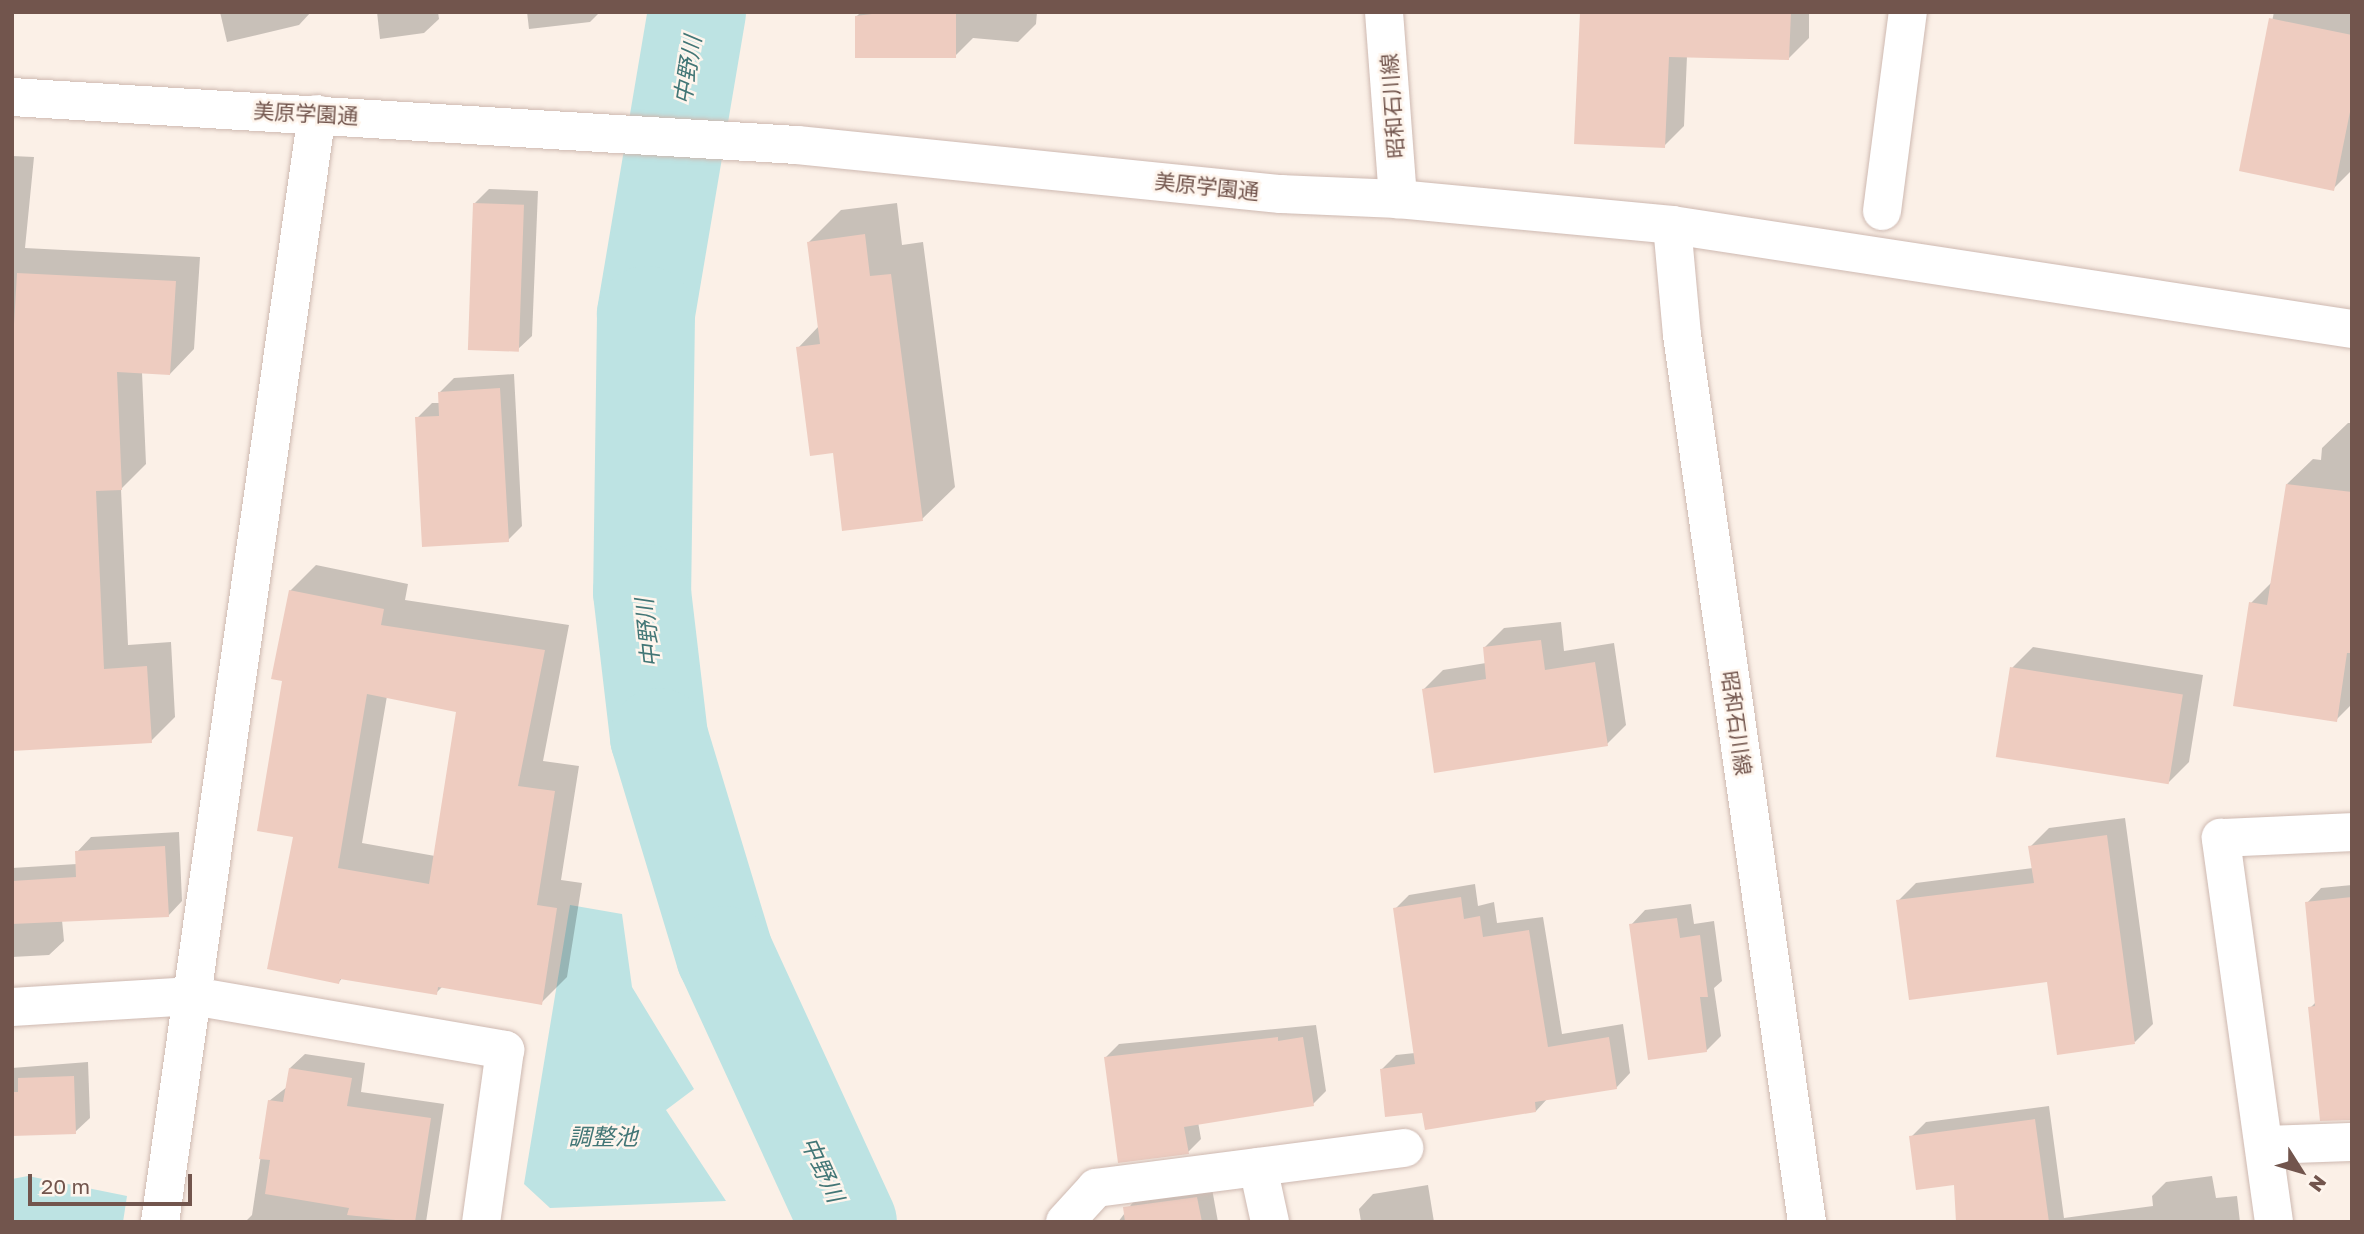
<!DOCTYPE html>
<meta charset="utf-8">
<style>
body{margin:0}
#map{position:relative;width:2364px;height:1234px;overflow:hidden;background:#fbf0e7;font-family:"Golos Text","Noto Sans JP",sans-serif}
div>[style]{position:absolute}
.water>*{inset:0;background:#bde3e3}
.shadow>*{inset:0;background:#0003}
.river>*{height:98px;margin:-49px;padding:0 49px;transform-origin:49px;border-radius:49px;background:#bde3e3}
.building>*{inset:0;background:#eeccc0;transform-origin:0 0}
.roads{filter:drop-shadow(0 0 2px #ceb9b1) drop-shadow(0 0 2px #ceb9b1)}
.minor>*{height:38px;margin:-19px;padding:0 19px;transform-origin:19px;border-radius:19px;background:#fff}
.tertiary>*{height:38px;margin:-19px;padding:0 19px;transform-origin:19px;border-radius:19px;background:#fff}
span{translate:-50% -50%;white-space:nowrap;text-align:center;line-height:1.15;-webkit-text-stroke:5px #fef5ed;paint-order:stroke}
.street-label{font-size:21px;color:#72554d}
.water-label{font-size:23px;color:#427676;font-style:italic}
.frame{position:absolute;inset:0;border:14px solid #72554d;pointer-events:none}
.north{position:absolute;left:2266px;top:1136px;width:70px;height:70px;-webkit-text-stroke:5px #fef5ed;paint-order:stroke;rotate:127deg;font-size:19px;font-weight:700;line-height:28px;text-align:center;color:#72554d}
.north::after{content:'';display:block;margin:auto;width:24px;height:32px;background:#72554d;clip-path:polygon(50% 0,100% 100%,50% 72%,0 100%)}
.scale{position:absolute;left:28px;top:1174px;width:164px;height:32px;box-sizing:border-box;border:4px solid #72554d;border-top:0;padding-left:9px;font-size:21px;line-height:24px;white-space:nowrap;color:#72554d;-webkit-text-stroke:5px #fef5ed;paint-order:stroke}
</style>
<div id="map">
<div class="water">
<div style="clip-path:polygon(570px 905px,622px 914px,632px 987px,694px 1089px,666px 1110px,726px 1201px,550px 1208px,524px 1184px)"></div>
<div style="clip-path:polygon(28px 1176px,127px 1196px,123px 1222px,12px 1222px,12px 1179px)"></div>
</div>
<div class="shadow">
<div style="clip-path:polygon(220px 12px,311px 12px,299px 25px,227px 42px)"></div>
<div style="clip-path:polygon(377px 12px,438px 12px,439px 19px,424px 33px,380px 39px)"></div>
<div style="clip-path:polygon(527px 12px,600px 12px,590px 22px,529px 29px)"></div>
<div style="clip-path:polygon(861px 12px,1037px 12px,1036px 24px,1018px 42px,973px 38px,955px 56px,857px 16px)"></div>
<div style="clip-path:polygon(1582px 12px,1809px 12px,1809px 38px,1789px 58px,1687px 56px,1684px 126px,1664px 146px)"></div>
<div style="clip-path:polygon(2274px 12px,2352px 12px,2352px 170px,2333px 189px,2241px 170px)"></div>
<div style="clip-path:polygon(12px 156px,34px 157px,25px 248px,200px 257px,194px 349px,170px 374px,142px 372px,146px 464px,121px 489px,128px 645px,171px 642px,175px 717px,151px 741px,12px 750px)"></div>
<div style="clip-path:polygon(489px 189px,538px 191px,532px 336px,517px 350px,474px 204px)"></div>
<div style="clip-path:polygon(897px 203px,902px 245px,923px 242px,955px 487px,922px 519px,834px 451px,798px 348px,819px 326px,809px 242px,841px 210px)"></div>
<div style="clip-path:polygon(514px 374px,522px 526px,508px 540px,417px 418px,432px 403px,440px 403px,440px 392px,454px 378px)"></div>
<div style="clip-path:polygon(2348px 423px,2352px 423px,2352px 704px,2336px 720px,2251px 603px,2273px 581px,2287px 484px,2313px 459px,2321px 460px,2322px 448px)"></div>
<div style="clip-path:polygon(evenodd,316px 565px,408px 584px,405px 600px,569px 625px,543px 761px,579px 766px,561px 880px,582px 883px,567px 977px,541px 1003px,443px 986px,436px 993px,343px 977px,339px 982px,295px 836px,284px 680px,290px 591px,316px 565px,387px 696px,458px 710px,435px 856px,362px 843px,387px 696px)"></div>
<div style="clip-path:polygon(1561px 622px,1564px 651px,1614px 643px,1626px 725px,1607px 744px,1424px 689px,1443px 670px,1486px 663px,1484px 648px,1504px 628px)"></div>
<div style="clip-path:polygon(2033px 647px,2203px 675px,2189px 762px,2168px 783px,2012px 668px)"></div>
<div style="clip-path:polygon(2125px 818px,2153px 1024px,2135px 1042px,2049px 980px,1898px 901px,1916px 883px,2033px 868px,2030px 847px,2049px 828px)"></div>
<div style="clip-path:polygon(179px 832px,182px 901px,168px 916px,62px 920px,64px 941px,49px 955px,12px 957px,12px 868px,77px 864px,77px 852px,91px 837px)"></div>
<div style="clip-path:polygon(1475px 884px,1478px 906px,1494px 902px,1497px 923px,1543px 917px,1562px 1034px,1623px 1024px,1630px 1073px,1616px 1088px,1548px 1098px,1536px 1111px,1424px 1111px,1382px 1069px,1396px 1055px,1415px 1053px,1395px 909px,1409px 895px)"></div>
<div style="clip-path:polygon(2352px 885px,2352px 1071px,2310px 1008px,2317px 1001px,2307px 903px,2321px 888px)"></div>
<div style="clip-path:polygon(1691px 904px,1694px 924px,1714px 921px,1722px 981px,1714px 988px,1721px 1036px,1706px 1051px,1631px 925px,1645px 910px)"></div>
<div style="clip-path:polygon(1316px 1025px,1326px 1091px,1313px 1104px,1198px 1122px,1201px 1139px,1188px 1152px,1106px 1057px,1119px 1044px)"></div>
<div style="clip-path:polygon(305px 1054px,365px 1063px,361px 1092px,444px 1104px,426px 1222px,245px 1222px,252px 1215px,269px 1101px,287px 1087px,290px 1068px)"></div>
<div style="clip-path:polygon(88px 1062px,90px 1118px,75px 1132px,12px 1134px,12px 1068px)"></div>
<div style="clip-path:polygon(2049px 1106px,2064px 1218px,2153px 1206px,2152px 1196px,2166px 1182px,2212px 1176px,2216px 1198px,2237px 1196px,2240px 1222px,1978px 1222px,1978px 1180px,1911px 1137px,1926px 1122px)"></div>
<div style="clip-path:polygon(1211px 1183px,1218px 1222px,1118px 1222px,1140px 1193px)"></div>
<div style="clip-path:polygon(1428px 1185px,1434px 1222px,1361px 1222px,1359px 1209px,1373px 1194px)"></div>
</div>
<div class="river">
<div style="left:697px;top:12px;width:307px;rotate:99.6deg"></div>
<div style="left:646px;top:315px;width:277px;rotate:90.8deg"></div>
<div style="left:642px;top:592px;width:146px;rotate:83.3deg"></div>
<div style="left:659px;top:737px;width:228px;rotate:73.2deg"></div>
<div style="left:725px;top:955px;width:294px;rotate:65.3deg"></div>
</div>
<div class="building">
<div style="clip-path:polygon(889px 12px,956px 12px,956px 58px,855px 58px,855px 16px)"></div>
<div style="clip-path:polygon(1580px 12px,1791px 12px,1789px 60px,1669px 57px,1665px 148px,1574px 144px)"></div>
<div style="clip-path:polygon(2269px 18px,2352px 35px,2352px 102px,2334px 191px,2239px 171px)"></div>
<div style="left:473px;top:203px;width:51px;height:147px;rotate:2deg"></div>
<div style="clip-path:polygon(865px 234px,870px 276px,891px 274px,923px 521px,842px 531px,833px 453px,810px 456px,796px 347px,820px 344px,807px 242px)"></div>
<div style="clip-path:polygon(17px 273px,176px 281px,170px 375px,117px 372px,122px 490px,96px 491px,104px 669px,147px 666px,152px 743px,12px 751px,12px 358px)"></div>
<div style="clip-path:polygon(500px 388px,509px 542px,422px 547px,415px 417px,439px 416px,438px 392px)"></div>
<div style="clip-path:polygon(2286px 484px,2352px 492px,2352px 653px,2347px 653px,2337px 722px,2233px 706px,2249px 602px,2267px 605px)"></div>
<div style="clip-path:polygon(evenodd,289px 590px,384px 609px,381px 625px,545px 650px,518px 786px,555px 791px,537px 905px,557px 908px,542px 1005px,438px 987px,437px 995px,340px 979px,339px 984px,267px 969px,293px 837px,257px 831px,282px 681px,271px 679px,289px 590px,367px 694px,456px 712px,429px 884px,338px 868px,367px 694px)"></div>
<div style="clip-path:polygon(1541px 640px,1545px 670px,1595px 662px,1608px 746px,1434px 773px,1422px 689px,1486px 679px,1483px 647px)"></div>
<div style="left:2010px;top:667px;width:175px;height:91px;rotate:9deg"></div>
<div style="clip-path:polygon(2107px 835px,2135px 1044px,2057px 1055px,2047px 982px,1909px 1000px,1896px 900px,2034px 883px,2028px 846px)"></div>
<div style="clip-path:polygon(165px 846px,169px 917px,12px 924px,12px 881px,76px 877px,75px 851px)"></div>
<div style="clip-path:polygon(1461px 897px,1464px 919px,1480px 916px,1483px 937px,1529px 930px,1548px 1047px,1609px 1037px,1617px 1089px,1535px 1102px,1536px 1112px,1425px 1130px,1422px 1113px,1385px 1117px,1380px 1069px,1415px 1064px,1393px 908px)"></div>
<div style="clip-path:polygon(2352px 897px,2352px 1120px,2320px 1121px,2308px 1007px,2315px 1006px,2305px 902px)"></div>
<div style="clip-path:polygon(1677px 918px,1680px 938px,1700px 935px,1708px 997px,1700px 997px,1707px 1052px,1648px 1060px,1629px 924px)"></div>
<div style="clip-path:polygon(1278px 1037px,1278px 1041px,1303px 1037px,1314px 1106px,1184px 1127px,1189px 1154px,1118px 1163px,1104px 1057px)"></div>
<div style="clip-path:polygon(289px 1068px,352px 1078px,347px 1106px,431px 1118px,415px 1222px,347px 1215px,349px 1208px,265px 1194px,270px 1160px,259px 1159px,268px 1100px,283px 1102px)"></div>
<div style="clip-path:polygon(74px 1076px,76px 1134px,12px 1136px,12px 1092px,18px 1092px,18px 1078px)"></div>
<div style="clip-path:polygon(2035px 1119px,2049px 1222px,1956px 1222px,1954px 1185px,1916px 1190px,1909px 1136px)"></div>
<div style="clip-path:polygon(1197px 1197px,1202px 1222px,1125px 1222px,1123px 1207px)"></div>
</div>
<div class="roads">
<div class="minor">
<div style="left:1882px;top:211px;width:201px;rotate:-82.6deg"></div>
<div style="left:12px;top:1007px;width:181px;rotate:-3.5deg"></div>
<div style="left:193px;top:996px;width:317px;rotate:9.8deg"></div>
<div style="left:505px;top:1050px;width:174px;rotate:97.9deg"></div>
<div style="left:2264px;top:1145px;width:88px;rotate:-2deg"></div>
<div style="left:1258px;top:1167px;width:56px;rotate:77.7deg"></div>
<div style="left:160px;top:1222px;width:1119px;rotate:-81.94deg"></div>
<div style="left:1065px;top:1222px;width:46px;rotate:-47.6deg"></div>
<div style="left:1096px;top:1188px;width:311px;rotate:-7.4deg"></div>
<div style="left:2274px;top:1222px;width:388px;rotate:-97.9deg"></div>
<div style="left:2221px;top:838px;width:131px;rotate:-2.6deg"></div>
</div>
<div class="tertiary">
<div style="left:1384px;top:12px;width:188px;rotate:85.7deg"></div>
<div style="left:12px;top:97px;width:786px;rotate:3.5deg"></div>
<div style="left:797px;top:145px;width:486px;rotate:5.8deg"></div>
<div style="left:1281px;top:194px;width:117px;rotate:2.4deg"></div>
<div style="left:1398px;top:199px;width:275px;rotate:5.4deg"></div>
<div style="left:1672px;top:225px;width:688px;rotate:8.7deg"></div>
<div style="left:1672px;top:225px;width:110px;rotate:84.8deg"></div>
<div style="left:1682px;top:335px;width:896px;rotate:81.98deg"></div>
</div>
</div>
<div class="street-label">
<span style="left:1392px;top:106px;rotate:-94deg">昭和石川線</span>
<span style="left:306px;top:113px;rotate:3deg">美原学園通</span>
<span style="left:1207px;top:186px;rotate:6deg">美原学園通</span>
<span style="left:1737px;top:723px;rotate:82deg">昭和石川線</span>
</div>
<div class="water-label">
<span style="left:687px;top:70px;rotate:-81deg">中野川</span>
<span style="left:647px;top:633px;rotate:-96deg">中野川</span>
<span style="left:603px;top:1136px">調整池</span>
<span style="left:823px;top:1169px;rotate:65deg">中野川</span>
</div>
<div class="frame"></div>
<div class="north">N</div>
<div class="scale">20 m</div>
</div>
